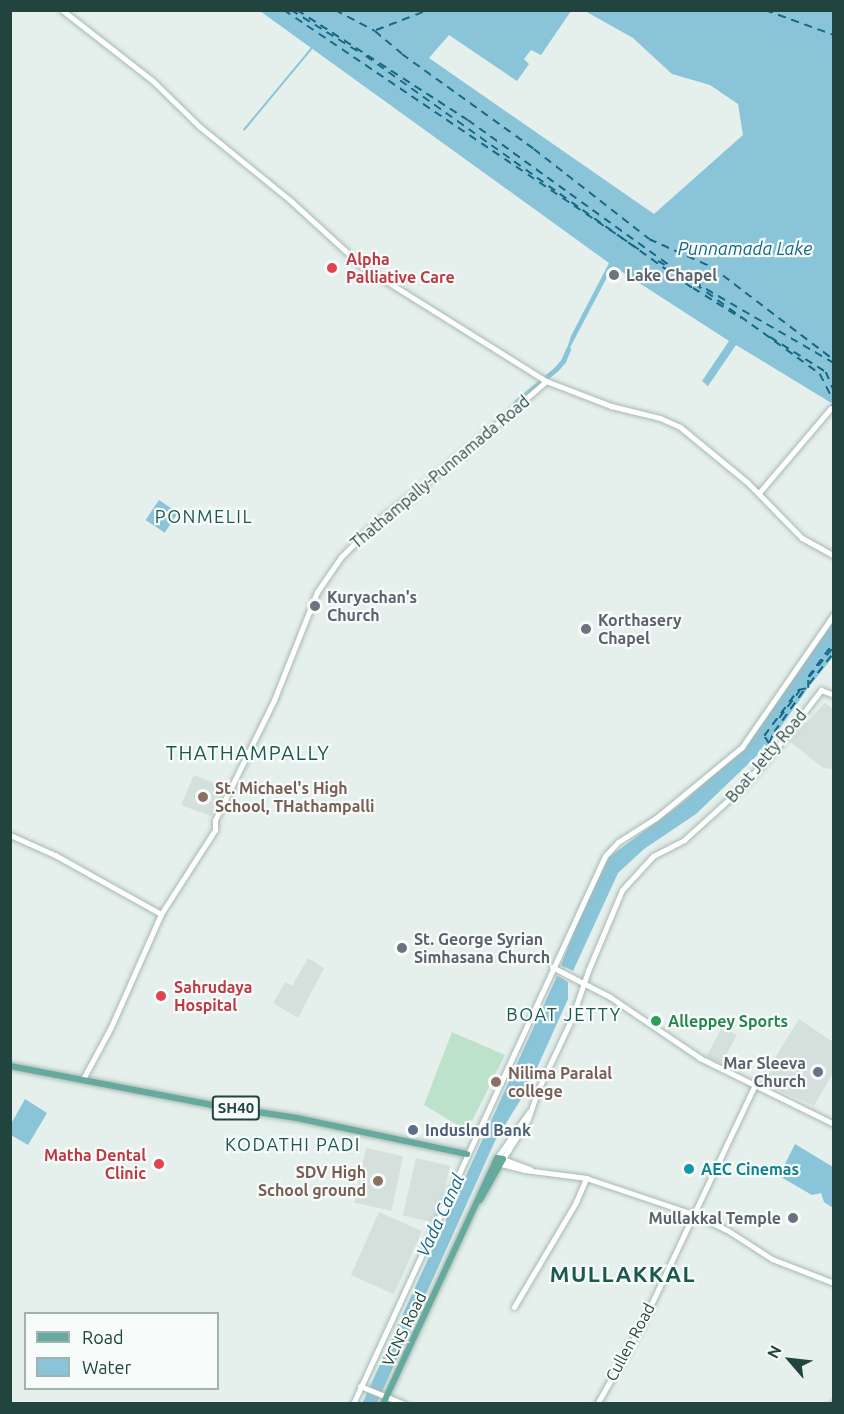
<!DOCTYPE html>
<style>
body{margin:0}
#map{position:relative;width:844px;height:1414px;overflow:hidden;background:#e5f0ec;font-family:Ubuntu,sans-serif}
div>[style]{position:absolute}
.built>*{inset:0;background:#d3e0db;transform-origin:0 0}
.green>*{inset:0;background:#bde2cb}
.water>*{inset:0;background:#89c4d9;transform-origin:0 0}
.stream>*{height:1.5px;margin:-0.75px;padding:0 0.75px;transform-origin:0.75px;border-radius:0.75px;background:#89c4d9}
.canal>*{height:5px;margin:-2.5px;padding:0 2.5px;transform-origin:2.5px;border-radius:2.5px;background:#89c4d9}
.ferry>*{height:1.5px;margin-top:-0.75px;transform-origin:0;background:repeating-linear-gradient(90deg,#156886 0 8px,transparent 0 14px)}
.roads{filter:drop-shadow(0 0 2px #a7b9b4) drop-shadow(0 0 2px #a7b9b4)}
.tertiary>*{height:4.5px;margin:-2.25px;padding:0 2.25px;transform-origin:2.25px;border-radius:2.25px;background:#fff}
.secondary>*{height:5px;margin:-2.5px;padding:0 2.5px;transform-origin:2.5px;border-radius:2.5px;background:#fff}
.primary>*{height:6px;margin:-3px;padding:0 3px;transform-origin:3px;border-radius:3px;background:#66a99f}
.dots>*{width:16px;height:16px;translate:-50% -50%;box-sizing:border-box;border:3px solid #f7fbf9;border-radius:50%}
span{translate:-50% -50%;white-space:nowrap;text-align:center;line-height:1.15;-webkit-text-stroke:4.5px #f7fbf9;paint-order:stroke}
.shield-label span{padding:2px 4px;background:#f7fbf9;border:2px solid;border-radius:4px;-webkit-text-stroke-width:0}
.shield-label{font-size:15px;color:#22443e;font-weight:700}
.health-label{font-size:16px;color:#be3a42;font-weight:700}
.left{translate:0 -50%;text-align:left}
.right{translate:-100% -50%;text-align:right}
.worship-label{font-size:16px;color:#5b616d;font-weight:700}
.street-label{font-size:16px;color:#22443e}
.education-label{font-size:16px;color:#785e54;font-weight:700}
.leisure-label{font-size:16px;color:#27864d;font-weight:700}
.service-label{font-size:16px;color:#4e5e75;font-weight:700}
.culture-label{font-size:16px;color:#0d838f;font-weight:700}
.water-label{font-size:18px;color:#156886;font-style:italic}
.neighbourhood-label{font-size:18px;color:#1b5850;letter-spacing:1.5px}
.quarter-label{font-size:20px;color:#1b5850;letter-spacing:1.5px}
.district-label{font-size:22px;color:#1b5850;font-weight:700;letter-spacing:1.5px}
.frame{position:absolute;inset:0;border:12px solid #22443e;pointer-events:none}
.legend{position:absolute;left:24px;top:1312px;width:195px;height:78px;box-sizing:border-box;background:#f7fbf9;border:2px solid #a2b2ae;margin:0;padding:8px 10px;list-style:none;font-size:18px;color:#22443e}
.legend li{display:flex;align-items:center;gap:12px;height:30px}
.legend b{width:30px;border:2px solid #a2b2ae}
.north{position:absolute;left:760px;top:1330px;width:60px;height:60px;-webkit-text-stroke:4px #f7fbf9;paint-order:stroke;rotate:298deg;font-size:16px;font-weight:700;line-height:24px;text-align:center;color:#22443e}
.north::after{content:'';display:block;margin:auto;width:21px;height:27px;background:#22443e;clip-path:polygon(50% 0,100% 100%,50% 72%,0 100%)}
</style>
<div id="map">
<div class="built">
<div style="clip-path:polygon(825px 703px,833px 709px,832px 769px,823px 768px,789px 741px)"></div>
<div style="clip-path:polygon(194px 775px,226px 788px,211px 816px,181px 805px)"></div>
<div style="clip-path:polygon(308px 958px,324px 968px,298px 1018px,273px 1003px,285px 982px,292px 986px)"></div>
<div style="clip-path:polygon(799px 1019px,833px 1042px,833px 1073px,814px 1106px,760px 1082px)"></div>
<div style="left:722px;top:1027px;width:17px;height:33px;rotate:28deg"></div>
<div style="left:366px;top:1148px;width:38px;height:56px;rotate:12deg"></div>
<div style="left:416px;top:1158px;width:35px;height:59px;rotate:13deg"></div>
<div style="left:379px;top:1212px;width:47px;height:69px;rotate:24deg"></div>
</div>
<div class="green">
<div style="clip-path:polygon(452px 1032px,505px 1055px,467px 1131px,424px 1105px)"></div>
</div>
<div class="water">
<div style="clip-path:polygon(260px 11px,571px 11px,541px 55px,531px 50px,524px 59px,529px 64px,517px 81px,449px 35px,429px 58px,654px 214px,743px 135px,738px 104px,710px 85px,672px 74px,633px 38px,585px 11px,833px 11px,833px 404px,736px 345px,708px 386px,702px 381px,729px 341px,613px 266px,563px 361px,571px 336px,609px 263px)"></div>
<div style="left:159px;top:500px;width:23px;height:24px;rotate:34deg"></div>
<div style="clip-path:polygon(833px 622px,833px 657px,808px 688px,769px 744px,696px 814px,644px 849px,618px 873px,573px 971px,565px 967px,560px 977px,568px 982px,568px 999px,528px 1088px,495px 1141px,377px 1403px,362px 1404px,557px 976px,560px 977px,564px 967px,561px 965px,580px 916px,609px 857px,682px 803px,744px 748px)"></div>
<div style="clip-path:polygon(25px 1099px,47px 1113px,28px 1145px,11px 1135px,11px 1124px)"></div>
<div style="clip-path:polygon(795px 1144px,833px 1167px,833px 1208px,824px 1202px,821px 1193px,812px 1195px,779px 1176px)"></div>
</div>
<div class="stream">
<div style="left:244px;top:130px;width:107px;rotate:-50.3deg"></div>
</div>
<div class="canal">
<div style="left:515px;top:403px;width:53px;rotate:-39.7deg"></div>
<div style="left:556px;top:369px;width:11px;rotate:-49deg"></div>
<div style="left:563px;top:361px;width:13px;rotate:-67deg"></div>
</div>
<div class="ferry">
<div style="left:284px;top:10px;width:431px;rotate:34deg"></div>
<div style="left:291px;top:10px;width:80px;rotate:31.7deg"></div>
<div style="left:297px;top:10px;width:203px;rotate:32.8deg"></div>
<div style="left:468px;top:120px;width:434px;rotate:35.8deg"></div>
<div style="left:820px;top:374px;width:30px;rotate:63deg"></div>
<div style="left:335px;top:10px;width:45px;rotate:27.7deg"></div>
<div style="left:375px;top:31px;width:35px;rotate:40deg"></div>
<div style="left:402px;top:54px;width:163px;rotate:35.7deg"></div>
<div style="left:534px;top:149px;width:146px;rotate:38deg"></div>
<div style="left:649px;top:239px;width:69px;rotate:24deg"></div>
<div style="left:712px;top:267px;width:153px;rotate:37.3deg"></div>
<div style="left:765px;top:10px;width:73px;rotate:19.9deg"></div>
<div style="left:376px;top:30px;width:56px;rotate:-21deg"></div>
<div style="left:366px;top:56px;width:401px;rotate:35.4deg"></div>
<div style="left:693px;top:288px;width:57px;rotate:32deg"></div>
<div style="left:658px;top:261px;width:22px;rotate:30deg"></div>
<div style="left:694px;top:282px;width:162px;rotate:30.1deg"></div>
<div style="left:770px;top:337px;width:66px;rotate:32deg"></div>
<div style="left:826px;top:372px;width:21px;rotate:67deg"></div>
<div style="left:834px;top:403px;width:6px;rotate:121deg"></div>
<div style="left:831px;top:408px;width:3px"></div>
<div style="left:809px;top:677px;width:40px;rotate:-51deg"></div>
<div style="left:809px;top:684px;width:41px;rotate:-52deg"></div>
<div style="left:779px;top:718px;width:34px;rotate:-53deg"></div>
<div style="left:769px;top:743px;width:12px;rotate:-66deg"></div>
<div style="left:774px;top:732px;width:52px;rotate:-54.5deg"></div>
<div style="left:769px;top:744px;width:9px;rotate:-122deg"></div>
<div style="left:764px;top:736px;width:57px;rotate:-53.5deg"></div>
<div style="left:798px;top:690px;width:10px;rotate:-11deg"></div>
<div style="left:808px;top:688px;width:11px;rotate:-90deg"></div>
<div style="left:808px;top:677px;width:44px;rotate:-53.4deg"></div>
</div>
<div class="roads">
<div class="tertiary">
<div style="left:759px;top:493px;width:111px;rotate:-49.7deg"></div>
</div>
<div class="secondary">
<div style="left:62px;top:10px;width:115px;rotate:38deg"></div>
<div style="left:153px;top:81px;width:66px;rotate:44.4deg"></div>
<div style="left:200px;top:127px;width:117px;rotate:39.1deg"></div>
<div style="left:291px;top:201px;width:96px;rotate:42.5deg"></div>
<div style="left:362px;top:266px;width:217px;rotate:32deg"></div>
<div style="left:546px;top:381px;width:70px;rotate:21deg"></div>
<div style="left:611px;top:406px;width:50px;rotate:13.8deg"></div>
<div style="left:660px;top:418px;width:22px;rotate:24deg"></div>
<div style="left:680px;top:427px;width:87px;rotate:39.4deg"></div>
<div style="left:747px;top:482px;width:78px;rotate:45.5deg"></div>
<div style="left:802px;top:538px;width:37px;rotate:29deg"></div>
<div style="left:10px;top:835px;width:49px;rotate:24deg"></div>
<div style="left:55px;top:855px;width:121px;rotate:29.1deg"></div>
<div style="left:552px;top:967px;width:65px;rotate:27.3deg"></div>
<div style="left:610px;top:997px;width:109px;rotate:34.1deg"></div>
<div style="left:700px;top:1058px;width:149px;rotate:26.2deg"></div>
<div style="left:83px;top:1079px;width:59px;rotate:-61.7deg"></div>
<div style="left:111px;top:1027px;width:124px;rotate:-66.1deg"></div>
<div style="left:161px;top:914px;width:100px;rotate:-57.3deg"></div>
<div style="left:215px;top:830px;width:10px;rotate:-90deg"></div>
<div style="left:215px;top:820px;width:134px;rotate:-63.8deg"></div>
<div style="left:274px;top:700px;width:116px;rotate:-68.3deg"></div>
<div style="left:317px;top:592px;width:42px;rotate:-55.6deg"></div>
<div style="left:341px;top:557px;width:42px;rotate:-45deg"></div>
<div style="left:371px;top:527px;width:140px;rotate:-38.9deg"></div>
<div style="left:480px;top:439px;width:88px;rotate:-41.3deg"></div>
<div style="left:497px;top:1158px;width:56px;rotate:-55.2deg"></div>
<div style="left:501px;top:1164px;width:25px;rotate:14deg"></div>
<div style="left:525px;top:1170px;width:62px;rotate:7.5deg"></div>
<div style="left:586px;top:1178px;width:116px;rotate:18.6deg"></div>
<div style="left:696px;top:1215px;width:34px;rotate:26deg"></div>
<div style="left:727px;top:1230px;width:54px;rotate:32.8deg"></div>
<div style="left:772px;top:1259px;width:66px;rotate:21.2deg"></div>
<div style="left:530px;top:1169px;width:29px;rotate:-160deg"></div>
<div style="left:503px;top:1159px;width:47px;rotate:-58deg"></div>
<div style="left:528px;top:1119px;width:31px;rotate:-71deg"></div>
<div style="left:538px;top:1090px;width:80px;rotate:-64.7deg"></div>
<div style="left:572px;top:1018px;width:50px;rotate:-71.2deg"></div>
<div style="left:588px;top:971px;width:88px;rotate:-67.2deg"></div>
<div style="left:622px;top:890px;width:46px;rotate:-47.6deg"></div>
<div style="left:653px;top:856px;width:35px;rotate:-27deg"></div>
<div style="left:684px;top:840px;width:72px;rotate:-42.2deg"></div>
<div style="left:737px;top:792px;width:57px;rotate:-47.9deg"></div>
<div style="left:775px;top:750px;width:76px;rotate:-52.5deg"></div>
<div style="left:821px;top:690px;width:14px;rotate:21deg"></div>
<div style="left:514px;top:1307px;width:122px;rotate:-59.4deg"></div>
<div style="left:576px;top:1202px;width:26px;rotate:-67deg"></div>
<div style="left:360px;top:1386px;width:48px;rotate:22.2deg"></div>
<div style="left:353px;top:1404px;width:603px;rotate:-65.3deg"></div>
<div style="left:605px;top:856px;width:19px;rotate:-47deg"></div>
<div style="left:618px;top:842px;width:45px;rotate:-32.3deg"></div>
<div style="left:656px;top:818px;width:112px;rotate:-39.5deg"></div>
<div style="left:742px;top:747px;width:162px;rotate:-55.3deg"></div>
<div style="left:597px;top:1404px;width:87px;rotate:-60.5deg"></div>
<div style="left:640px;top:1328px;width:269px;rotate:-64.7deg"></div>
<div style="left:833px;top:1404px;width:2px;rotate:-63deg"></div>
</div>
<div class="primary">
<div style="left:10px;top:1066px;width:206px;rotate:10.9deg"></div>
<div style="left:212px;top:1105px;width:86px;rotate:8.7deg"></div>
<div style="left:297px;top:1118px;width:174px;rotate:12deg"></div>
<div style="left:383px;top:1404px;width:266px;rotate:-65.1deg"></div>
<div style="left:495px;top:1163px;width:5px;rotate:-68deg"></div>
<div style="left:497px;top:1158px;width:6px;rotate:9deg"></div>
<div style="left:503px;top:1159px;width:47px;rotate:119.3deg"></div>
</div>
</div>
<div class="dots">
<div style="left:332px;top:268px;background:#e0444e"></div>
<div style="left:614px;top:275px;background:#6b7280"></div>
<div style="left:315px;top:606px;background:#6b7280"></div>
<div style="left:586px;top:629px;background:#6b7280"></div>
<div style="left:203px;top:797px;background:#8d6e63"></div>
<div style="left:402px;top:948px;background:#6b7280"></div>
<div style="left:161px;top:996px;background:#e0444e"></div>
<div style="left:656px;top:1021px;background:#2e9e5b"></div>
<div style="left:818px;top:1072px;background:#6b7280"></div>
<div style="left:496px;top:1082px;background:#8d6e63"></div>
<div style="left:413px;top:1130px;background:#5c6f8a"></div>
<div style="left:159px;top:1164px;background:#e0444e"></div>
<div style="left:689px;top:1169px;background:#0f9aa8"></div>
<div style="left:378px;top:1181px;background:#8d6e63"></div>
<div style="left:793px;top:1218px;background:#6b7280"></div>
</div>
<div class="shield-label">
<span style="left:236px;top:1108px">SH40</span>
</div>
<div class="health-label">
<span class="left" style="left:346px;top:268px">Alpha<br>Palliative Care</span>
<span class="left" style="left:174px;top:996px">Sahrudaya<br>Hospital</span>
<span class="right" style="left:146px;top:1164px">Matha Dental<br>Clinic</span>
</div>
<div class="worship-label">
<span class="left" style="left:626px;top:275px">Lake Chapel</span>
<span class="left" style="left:327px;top:606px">Kuryachan's<br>Church</span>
<span class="left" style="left:598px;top:629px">Korthasery<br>Chapel</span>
<span class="left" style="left:414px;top:948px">St. George Syrian<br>Simhasana Church</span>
<span class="right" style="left:806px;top:1072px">Mar Sleeva<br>Church</span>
<span class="right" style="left:781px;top:1218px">Mullakkal Temple</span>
</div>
<div class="street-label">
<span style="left:440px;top:472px;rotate:-40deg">Thathampally-Punnamada Road</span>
<span style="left:766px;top:756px;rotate:-50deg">Boat Jetty Road</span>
<span style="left:404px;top:1329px;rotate:-64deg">VCNS Road</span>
<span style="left:630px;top:1342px;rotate:-62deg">Cullen Road</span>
</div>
<div class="education-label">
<span class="left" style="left:215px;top:797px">St. Michael's High<br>School, THathampalli</span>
<span class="left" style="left:508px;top:1082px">Nilima Paralal<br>college</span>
<span class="right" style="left:366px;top:1181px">SDV High<br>School ground</span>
</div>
<div class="leisure-label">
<span class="left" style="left:668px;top:1021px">Alleppey Sports</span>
</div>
<div class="service-label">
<span class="left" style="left:425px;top:1130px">Induslnd Bank</span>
</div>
<div class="culture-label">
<span class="left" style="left:701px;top:1169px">AEC Cinemas</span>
</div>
<div class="water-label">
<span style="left:745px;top:248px">Punnamada Lake</span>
<span style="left:440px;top:1215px;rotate:-65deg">Vada Canal</span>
</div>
<div class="neighbourhood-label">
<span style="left:204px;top:516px">PONMELIL</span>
<span style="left:564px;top:1014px">BOAT JETTY</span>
<span style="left:293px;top:1144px">KODATHI PADI</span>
</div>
<div class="quarter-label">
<span style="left:248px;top:752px">THATHAMPALLY</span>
</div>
<div class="district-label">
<span style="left:623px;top:1274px">MULLAKKAL</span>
</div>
<div class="frame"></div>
<ul class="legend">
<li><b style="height:8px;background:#66a99f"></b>Road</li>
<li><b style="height:16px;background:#89c4d9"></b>Water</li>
</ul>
<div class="north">N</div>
</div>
